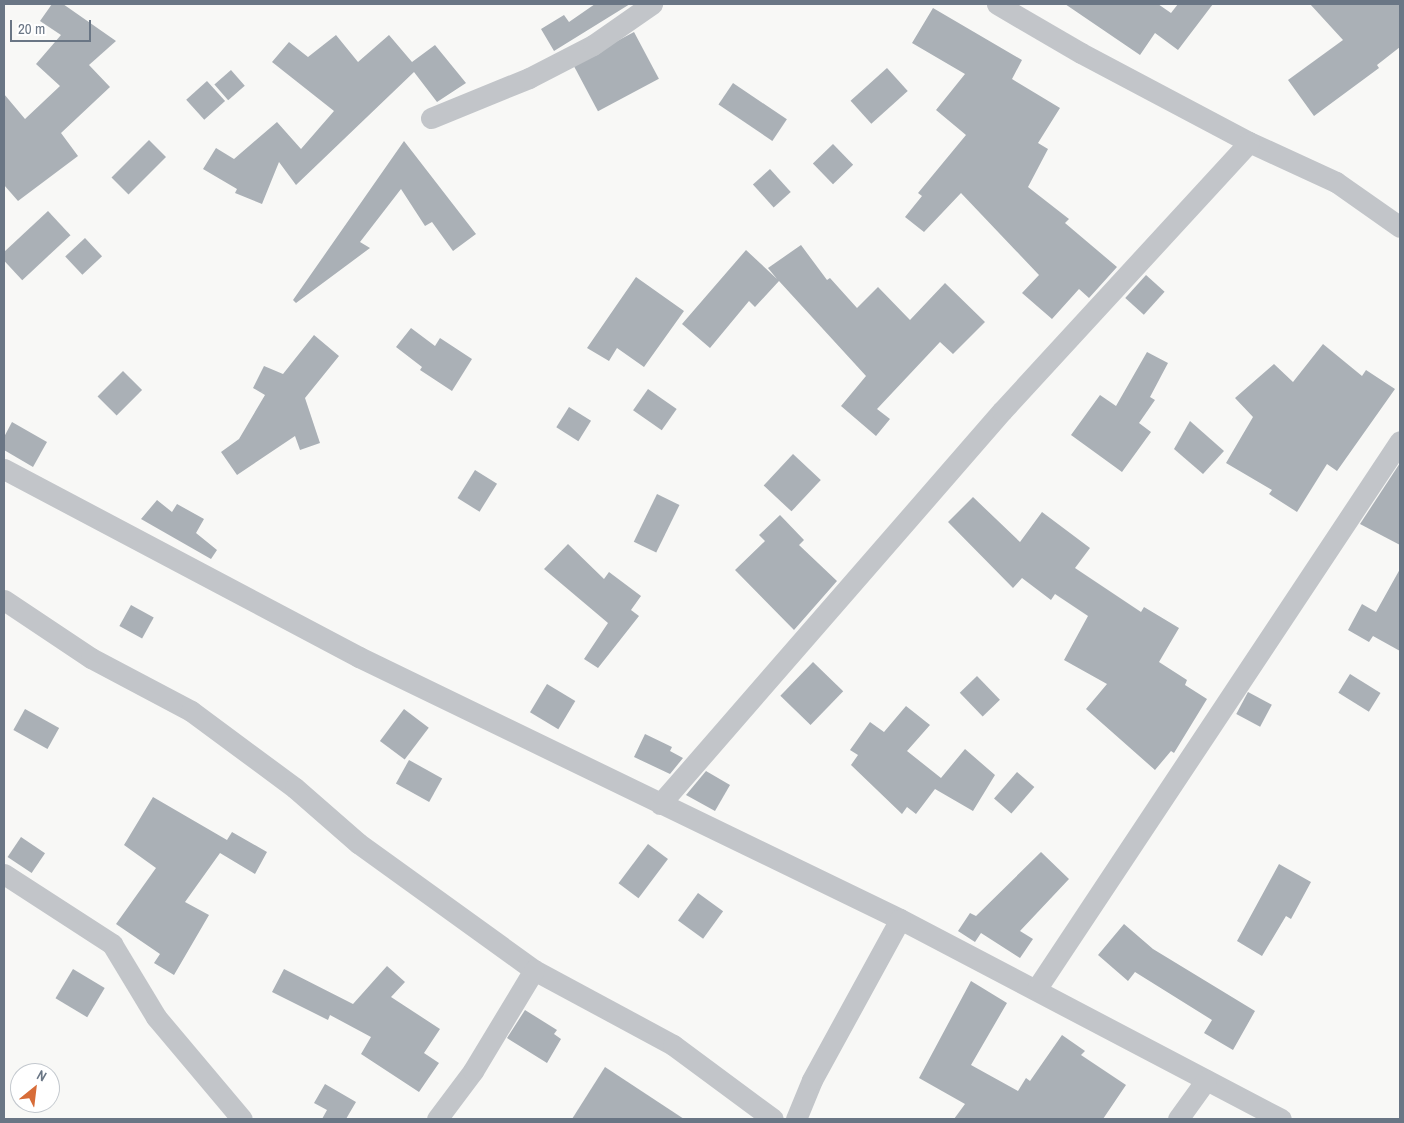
<!DOCTYPE html>
<style>
body{margin:0}
#map{position:relative;width:1404px;height:1123px;overflow:hidden;background:#f8f8f6;font-family:"Archivo Narrow",sans-serif}
div>[style]{position:absolute}
.building>*{inset:0;background:#aab0b6;transform-origin:0 0}
.street>*{height:21px;margin:-10.5px;padding:0 10.5px;transform-origin:10.5px;border-radius:10.5px;background:#c2c5c9}
span{translate:-50% -50%;white-space:nowrap;text-align:center;line-height:1.15;-webkit-text-stroke:5px #fff;paint-order:stroke}
.frame{position:absolute;inset:0;border:5px solid #6a7685;pointer-events:none}
.north{position:absolute;left:10px;top:1063px;width:50px;height:50px;box-sizing:border-box;background:#fff;border:1px solid #c3c8ce;border-radius:50%;rotate:29deg;font-size:14px;font-weight:700;line-height:20px;text-align:center;color:#6a7685}
.north::after{content:'';display:block;margin:auto;width:18px;height:22px;background:#d76c38;clip-path:polygon(50% 0,100% 100%,50% 72%,0 100%)}
.scale{position:absolute;left:10px;top:20px;width:81px;height:22px;box-sizing:border-box;border:2px solid #6a7685;border-top:0;padding-left:6px;font-size:15px;line-height:18px;white-space:nowrap;color:#6a7685;-webkit-text-stroke:4px #fff;paint-order:stroke}
</style>
<div id="map">
<div class="building">
<div style="clip-path:polygon(52px 4px,63px 4px,116px 41px,89px 65px,110px 87px,61px 133px,78px 156px,18px 201px,4px 185px,4px 94px,25px 119px,60px 86px,36px 64px,61px 35px,40px 21px)"></div>
<div style="clip-path:polygon(595px 4px,630px 4px,554px 51px,541px 29px,564px 15px,569px 22px)"></div>
<div style="clip-path:polygon(1065px 4px,1158px 4px,1171px 13px,1178px 4px,1213px 4px,1178px 50px,1155px 33px,1140px 55px)"></div>
<div style="clip-path:polygon(1310px 4px,1400px 4px,1400px 47px,1377px 65px,1379px 68px,1314px 116px,1288px 80px,1343px 40px)"></div>
<div style="clip-path:polygon(933px 8px,1022px 60px,1012px 79px,1060px 108px,1038px 143px,1048px 149px,1028px 187px,1069px 219px,1065px 223px,1117px 267px,1089px 298px,1079px 289px,1052px 319px,1022px 293px,1039px 275px,961px 193px,924px 232px,905px 217px,922px 196px,918px 193px,966px 135px,936px 110px,965px 74px,912px 43px)"></div>
<div style="left:634px;top:32px;width:53px;height:69px;rotate:62deg"></div>
<div style="clip-path:polygon(336px 35px,358px 62px,389px 35px,412px 62px,435px 45px,466px 83px,437px 102px,414px 72px,296px 185px,279px 162px,262px 204px,235px 193px,237px 189px,203px 169px,216px 148px,234px 159px,277px 122px,301px 149px,334px 111px,272px 62px,289px 42px,308px 57px)"></div>
<div style="left:887px;top:68px;width:31px;height:49px;rotate:48deg"></div>
<div style="left:231px;top:70px;width:21px;height:22px;rotate:49deg"></div>
<div style="left:207px;top:81px;width:27px;height:28px;rotate:48deg"></div>
<div style="left:733px;top:83px;width:65px;height:26px;rotate:34deg"></div>
<div style="left:149px;top:140px;width:24px;height:53px;rotate:45deg"></div>
<div style="clip-path:polygon(404px 141px,476px 234px,453px 251px,432px 222px,425px 226px,401px 189px,360px 242px,370px 248px,296px 303px,293px 300px)"></div>
<div style="left:833px;top:144px;width:29px;height:28px;rotate:46deg"></div>
<div style="left:770px;top:169px;width:31px;height:23px;rotate:48deg"></div>
<div style="left:48px;top:211px;width:33px;height:66px;rotate:47deg"></div>
<div style="left:85px;top:238px;width:25px;height:27px;rotate:47deg"></div>
<div style="clip-path:polygon(801px 245px,827px 280px,830px 278px,857px 308px,878px 287px,910px 320px,945px 283px,985px 322px,953px 354px,940px 342px,877px 409px,890px 419px,876px 436px,841px 406px,866px 376px,779px 281px,755px 307px,749px 301px,710px 348px,682px 324px,746px 250px,777px 279px,768px 268px)"></div>
<div style="left:1146px;top:275px;width:25px;height:31px;rotate:42deg"></div>
<div style="clip-path:polygon(636px 277px,684px 311px,644px 367px,617px 348px,609px 361px,587px 348px)"></div>
<div style="clip-path:polygon(411px 328px,435px 346px,440px 338px,472px 359px,452px 391px,420px 370px,422px 367px,396px 347px)"></div>
<div style="clip-path:polygon(314px 335px,339px 356px,305px 398px,320px 443px,300px 450px,295px 436px,237px 475px,221px 452px,239px 439px,265px 395px,253px 388px,264px 366px,283px 374px)"></div>
<div style="clip-path:polygon(1323px 344px,1362px 376px,1366px 370px,1395px 389px,1337px 471px,1327px 464px,1297px 512px,1269px 494px,1272px 490px,1226px 463px,1253px 417px,1235px 398px,1274px 364px,1293px 382px)"></div>
<div style="clip-path:polygon(1147px 352px,1168px 363px,1150px 397px,1155px 400px,1139px 423px,1151px 432px,1122px 472px,1071px 435px,1100px 395px,1116px 406px)"></div>
<div style="left:123px;top:371px;width:27px;height:36px;rotate:45deg"></div>
<div style="left:648px;top:389px;width:35px;height:26px;rotate:35deg"></div>
<div style="left:569px;top:407px;width:26px;height:24px;rotate:32deg"></div>
<div style="clip-path:polygon(1190px 421px,1224px 451px,1203px 474px,1174px 449px)"></div>
<div style="clip-path:polygon(12px 422px,47px 442px,33px 467px,4px 450px,4px 437px)"></div>
<div style="left:793px;top:454px;width:38px;height:43px;rotate:43deg"></div>
<div style="clip-path:polygon(1400px 463px,1400px 545px,1360px 524px)"></div>
<div style="left:475px;top:470px;width:26px;height:33px;rotate:32deg"></div>
<div style="left:657px;top:494px;width:25px;height:53px;rotate:26deg"></div>
<div style="clip-path:polygon(973px 497px,1020px 542px,1042px 512px,1090px 548px,1075px 568px,1141px 612px,1144px 607px,1179px 628px,1159px 662px,1187px 680px,1185px 685px,1207px 699px,1174px 753px,1171px 751px,1155px 770px,1086px 709px,1107px 684px,1064px 660px,1088px 616px,1055px 594px,1051px 600px,1022px 578px,1013px 588px,948px 522px)"></div>
<div style="clip-path:polygon(157px 500px,172px 512px,177px 504px,204px 519px,196px 533px,217px 550px,211px 559px,141px 519px)"></div>
<div style="clip-path:polygon(780px 515px,804px 540px,799px 545px,837px 581px,794px 630px,735px 570px,765px 541px,759px 535px)"></div>
<div style="clip-path:polygon(568px 544px,604px 579px,609px 572px,641px 596px,631px 610px,639px 616px,598px 668px,584px 659px,608px 623px,544px 569px)"></div>
<div style="clip-path:polygon(1400px 569px,1400px 651px,1373px 636px,1369px 642px,1348px 630px,1362px 604px,1376px 612px)"></div>
<div style="left:131px;top:605px;width:26px;height:24px;rotate:29deg"></div>
<div style="left:813px;top:662px;width:42px;height:47px;rotate:44deg"></div>
<div style="left:1350px;top:674px;width:36px;height:22px;rotate:32deg"></div>
<div style="left:977px;top:676px;width:33px;height:24px;rotate:46deg"></div>
<div style="left:547px;top:684px;width:33px;height:33px;rotate:31deg"></div>
<div style="left:1248px;top:692px;width:27px;height:25px;rotate:28deg"></div>
<div style="clip-path:polygon(906px 706px,930px 725px,907px 751px,941px 778px,965px 749px,995px 775px,973px 811px,935px 789px,916px 814px,907px 807px,902px 814px,851px 765px,858px 755px,850px 750px,870px 722px,884px 732px)"></div>
<div style="left:25px;top:709px;width:39px;height:24px;rotate:29deg"></div>
<div style="left:404px;top:709px;width:31px;height:40px;rotate:37deg"></div>
<div style="clip-path:polygon(645px 734px,672px 747px,670px 751px,683px 758px,670px 774px,634px 757px)"></div>
<div style="left:409px;top:760px;width:38px;height:27px;rotate:29deg"></div>
<div style="clip-path:polygon(706px 771px,730px 785px,715px 811px,686px 795px)"></div>
<div style="left:1017px;top:772px;width:23px;height:35px;rotate:41deg"></div>
<div style="clip-path:polygon(153px 797px,227px 840px,232px 832px,267px 852px,255px 874px,220px 853px,185px 902px,209px 915px,174px 975px,154px 963px,160px 954px,116px 924px,156px 868px,124px 845px)"></div>
<div style="left:21px;top:837px;width:29px;height:24px;rotate:34deg"></div>
<div style="left:648px;top:844px;width:25px;height:49px;rotate:37deg"></div>
<div style="clip-path:polygon(1041px 852px,1069px 879px,1020px 931px,1033px 939px,1020px 958px,981px 933px,975px 942px,958px 931px,970px 913px,976px 916px)"></div>
<div style="clip-path:polygon(1279px 864px,1311px 882px,1291px 919px,1286px 916px,1262px 956px,1237px 941px)"></div>
<div style="left:698px;top:893px;width:31px;height:34px;rotate:36deg"></div>
<div style="clip-path:polygon(1124px 924px,1153px 949px,1255px 1011px,1233px 1050px,1204px 1033px,1212px 1020px,1135px 972px,1128px 981px,1098px 955px)"></div>
<div style="clip-path:polygon(387px 966px,405px 982px,391px 997px,440px 1029px,424px 1053px,439px 1063px,419px 1092px,361px 1054px,371px 1037px,330px 1015px,328px 1020px,272px 992px,284px 969px,353px 1004px)"></div>
<div style="left:73px;top:969px;width:37px;height:34px;rotate:31deg"></div>
<div style="clip-path:polygon(971px 981px,1007px 1003px,971px 1065px,1018px 1091px,1026px 1078px,1030px 1081px,1062px 1035px,1085px 1051px,1081px 1055px,1126px 1085px,1103px 1119px,954px 1119px,965px 1104px,919px 1078px)"></div>
<div style="clip-path:polygon(525px 1010px,557px 1030px,554px 1034px,561px 1039px,547px 1063px,507px 1038px)"></div>
<div style="clip-path:polygon(605px 1067px,684px 1119px,572px 1119px)"></div>
<div style="clip-path:polygon(325px 1084px,356px 1102px,346px 1119px,322px 1119px,327px 1110px,314px 1103px)"></div>
</div>
<div class="street">
<div style="left:997px;top:4px;width:97px;rotate:30.3deg"></div>
<div style="left:1081px;top:53px;width:190px;rotate:27.9deg"></div>
<div style="left:1249px;top:142px;width:96px;rotate:24.7deg"></div>
<div style="left:1336px;top:182px;width:78px;rotate:35.1deg"></div>
<div style="left:431px;top:118px;width:106px;rotate:-22.2deg"></div>
<div style="left:529px;top:78px;width:72px;rotate:-27.3deg"></div>
<div style="left:593px;top:45px;width:72px;rotate:-34.8deg"></div>
<div style="left:4px;top:469px;width:402px;rotate:27.9deg"></div>
<div style="left:359px;top:657px;width:601px;rotate:25.84deg"></div>
<div style="left:900px;top:919px;width:430px;rotate:27.7deg"></div>
<div style="left:4px;top:600px;width:105px;rotate:33.7deg"></div>
<div style="left:91px;top:658px;width:113px;rotate:27.9deg"></div>
<div style="left:191px;top:711px;width:129px;rotate:36.5deg"></div>
<div style="left:295px;top:788px;width:84px;rotate:41.1deg"></div>
<div style="left:358px;top:843px;width:217px;rotate:35.8deg"></div>
<div style="left:534px;top:970px;width:158px;rotate:28.3deg"></div>
<div style="left:673px;top:1045px;width:124px;rotate:36.5deg"></div>
<div style="left:660px;top:804px;width:521px;rotate:-48.97deg"></div>
<div style="left:1002px;top:411px;width:365px;rotate:-47.4deg"></div>
<div style="left:4px;top:874px;width:129px;rotate:32.9deg"></div>
<div style="left:112px;top:944px;width:85px;rotate:58.9deg"></div>
<div style="left:156px;top:1017px;width:133px;rotate:49.9deg"></div>
<div style="left:1037px;top:988px;width:656px;rotate:-56.43deg"></div>
<div style="left:437px;top:1119px;width:60px;rotate:-53.1deg"></div>
<div style="left:473px;top:1071px;width:118px;rotate:-58.9deg"></div>
<div style="left:796px;top:1119px;width:42px;rotate:-67.7deg"></div>
<div style="left:812px;top:1080px;width:183px;rotate:-61.3deg"></div>
<div style="left:1178px;top:1119px;width:48px;rotate:-54.3deg"></div>
</div>
<div class="frame"></div>
<div class="north">N</div>
<div class="scale">20 m</div>
</div>
